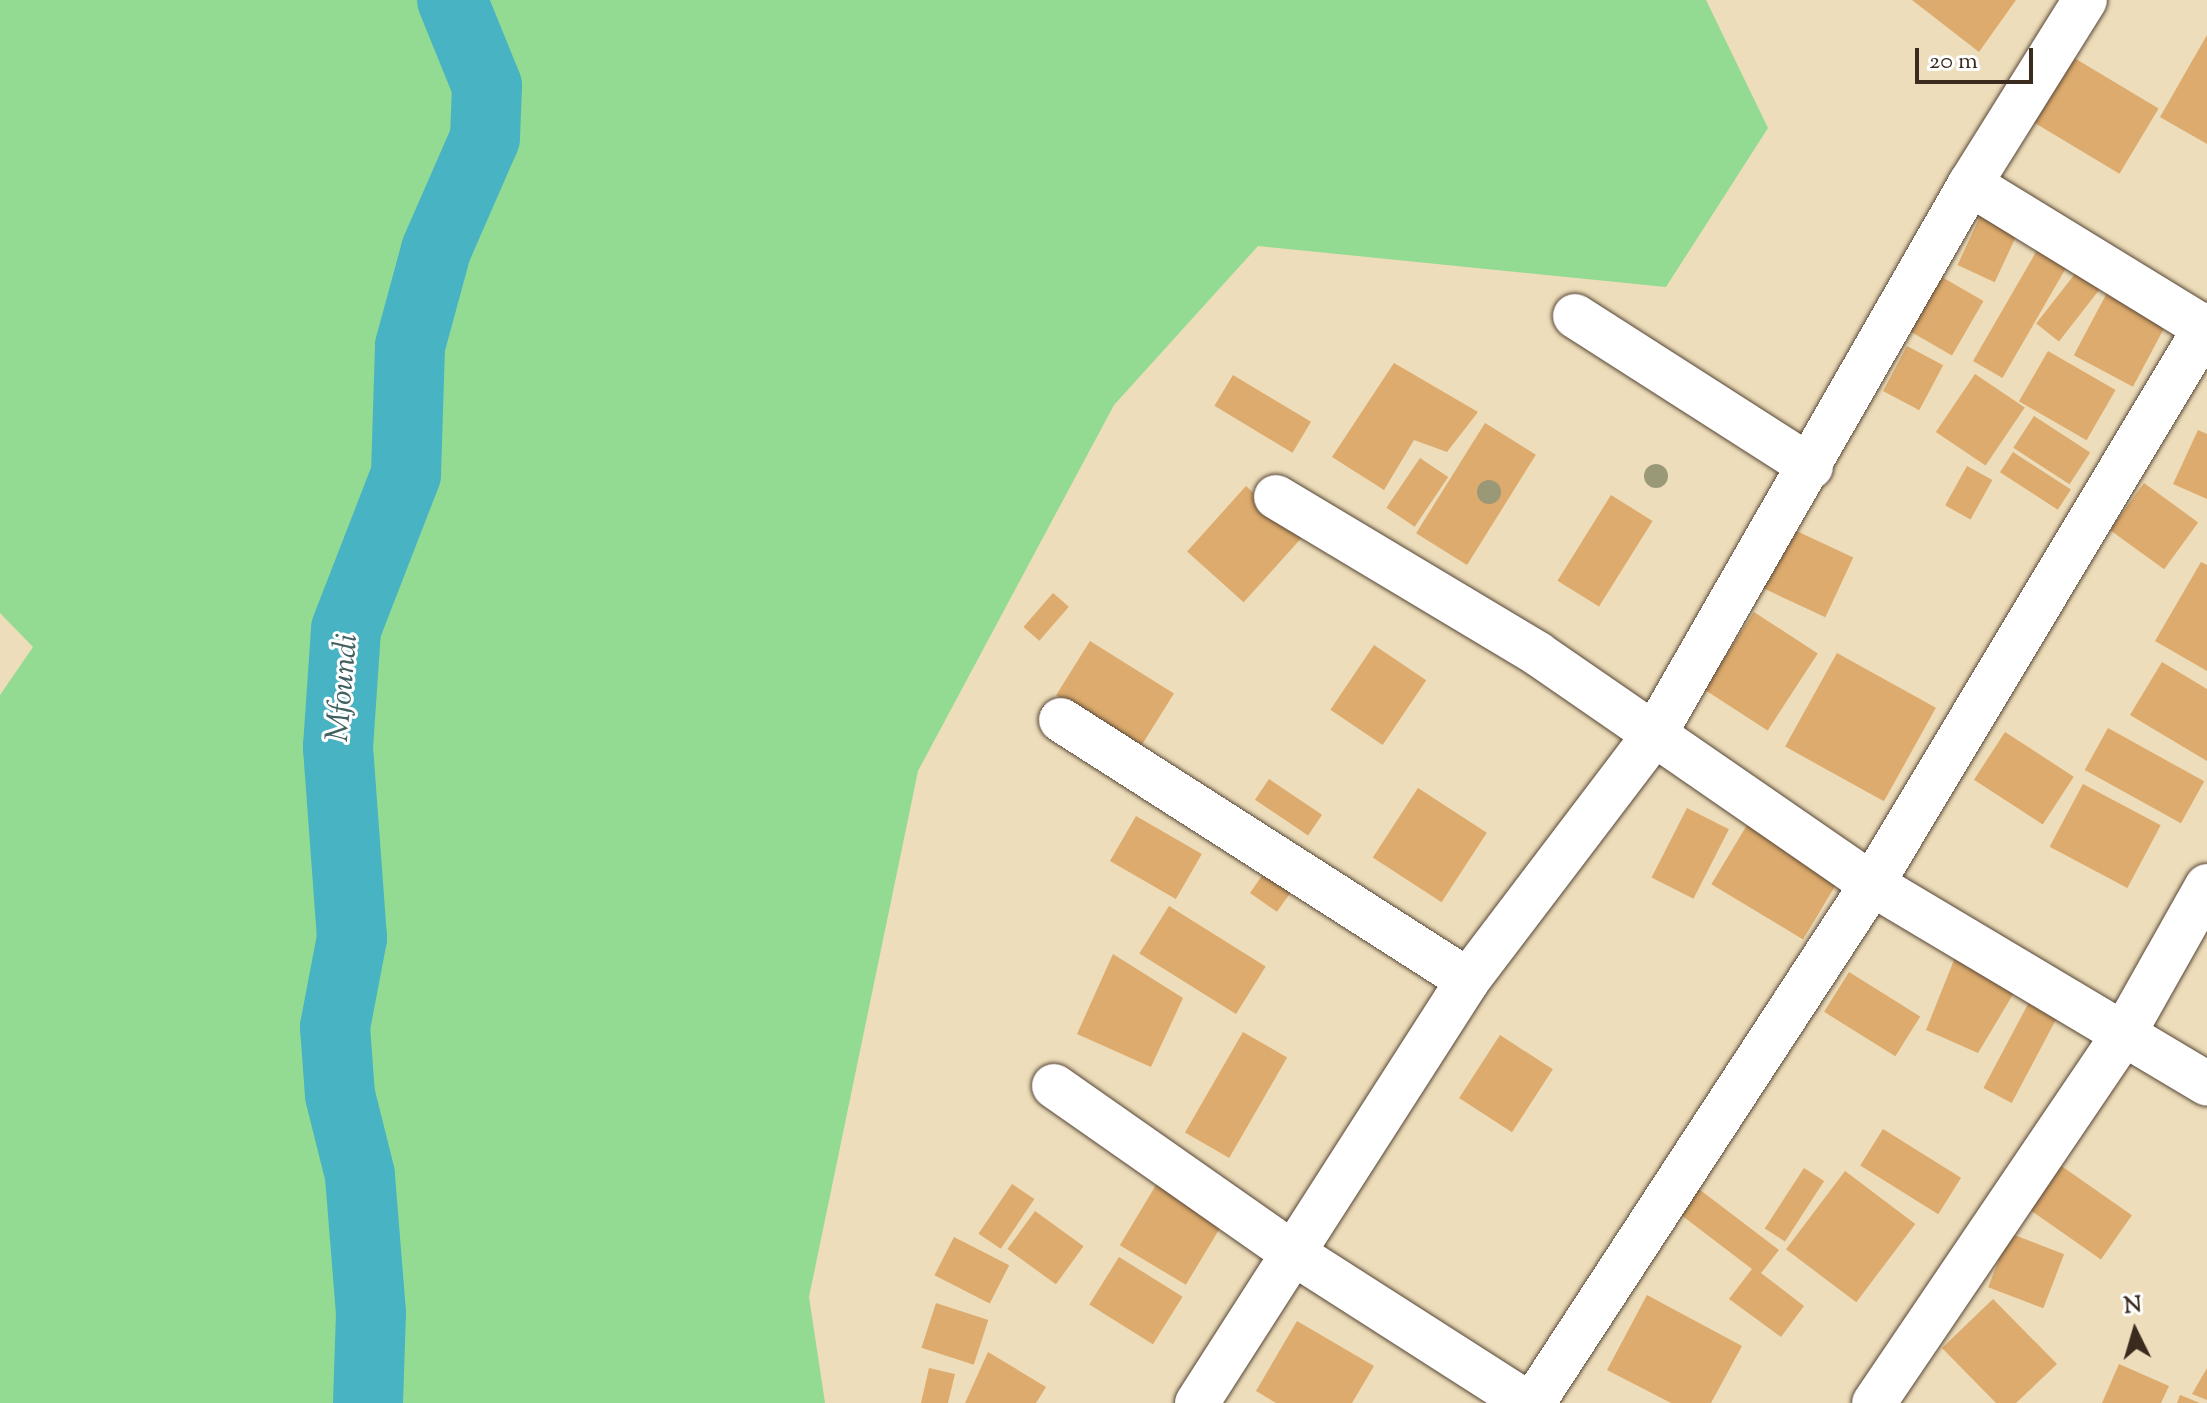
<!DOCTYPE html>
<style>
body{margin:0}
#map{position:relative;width:2207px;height:1403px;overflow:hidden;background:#edddba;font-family:"Sorts Mill Goudy",serif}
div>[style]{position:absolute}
.green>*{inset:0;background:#93da93}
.river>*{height:70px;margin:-35px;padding:0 35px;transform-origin:35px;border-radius:35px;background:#47b3c3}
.building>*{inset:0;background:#ddab6d;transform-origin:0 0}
.roads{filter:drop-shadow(0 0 2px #564535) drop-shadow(0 0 2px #564535)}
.minor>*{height:44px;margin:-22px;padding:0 22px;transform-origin:22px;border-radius:22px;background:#fff}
.trees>*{width:24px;height:24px;margin:-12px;border-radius:50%;background:#999877}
span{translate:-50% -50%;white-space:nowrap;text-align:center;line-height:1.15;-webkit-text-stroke:6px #fff;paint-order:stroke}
.water-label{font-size:32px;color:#406160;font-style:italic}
.north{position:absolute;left:2095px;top:1291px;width:80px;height:80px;-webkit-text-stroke:6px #fff;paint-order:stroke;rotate:355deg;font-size:22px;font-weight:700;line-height:32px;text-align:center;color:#3b2a1e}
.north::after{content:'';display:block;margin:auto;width:28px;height:36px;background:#3b2a1e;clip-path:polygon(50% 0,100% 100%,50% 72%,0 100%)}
.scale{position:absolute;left:1915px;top:48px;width:118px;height:36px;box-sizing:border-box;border:4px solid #3b2a1e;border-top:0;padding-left:10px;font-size:24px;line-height:28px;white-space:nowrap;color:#3b2a1e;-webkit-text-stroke:6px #fff;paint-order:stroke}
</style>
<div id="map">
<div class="green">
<div style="clip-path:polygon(0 0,1706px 0,1768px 128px,1666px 287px,1258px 246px,1114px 405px,918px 771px,809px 1297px,825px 1403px,0 1403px,0 695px,33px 647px,0 613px)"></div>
</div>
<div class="river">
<div style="left:368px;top:1403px;width:90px;rotate:-88.1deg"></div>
<div style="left:371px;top:1313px;width:138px;rotate:-94.6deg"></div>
<div style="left:360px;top:1175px;width:82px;rotate:-104deg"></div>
<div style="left:340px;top:1095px;width:68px;rotate:-94.2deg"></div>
<div style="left:335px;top:1027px;width:91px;rotate:-79.2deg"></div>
<div style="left:352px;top:938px;width:192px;rotate:-94.2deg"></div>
<div style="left:338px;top:747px;width:118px;rotate:-86.1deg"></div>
<div style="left:346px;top:629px;width:166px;rotate:-68.8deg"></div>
<div style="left:406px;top:474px;width:128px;rotate:-88.2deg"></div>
<div style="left:410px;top:346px;width:99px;rotate:-74.8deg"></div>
<div style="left:436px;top:250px;width:122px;rotate:-66.4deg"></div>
<div style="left:485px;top:138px;width:52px;rotate:-87.8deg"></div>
<div style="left:487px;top:86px;width:93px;rotate:-112.1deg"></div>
</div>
<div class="building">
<div style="clip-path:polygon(1912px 0,2016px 0,1979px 52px)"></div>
<div style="clip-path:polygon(2207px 35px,2207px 144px,2160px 117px)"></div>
<div style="left:2066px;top:53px;width:108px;height:76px;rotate:31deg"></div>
<div style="left:1985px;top:206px;width:41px;height:65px;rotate:25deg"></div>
<div style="left:2040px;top:245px;width:34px;height:134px;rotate:30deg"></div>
<div style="left:2078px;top:270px;width:29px;height:68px;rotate:38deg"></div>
<div style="left:1935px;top:273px;width:56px;height:63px;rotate:30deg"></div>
<div style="left:2109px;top:289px;width:67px;height:75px;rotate:28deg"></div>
<div style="left:1907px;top:346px;width:41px;height:51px;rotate:28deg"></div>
<div style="left:2048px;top:351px;width:78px;height:58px;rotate:30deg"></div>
<div style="clip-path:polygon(1394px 363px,1478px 412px,1447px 452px,1414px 440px,1384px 490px,1332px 457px)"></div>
<div style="left:1975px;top:374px;width:60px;height:70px;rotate:34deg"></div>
<div style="left:1233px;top:375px;width:91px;height:36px;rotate:31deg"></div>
<div style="left:2034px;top:416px;width:67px;height:38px;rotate:33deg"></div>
<div style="left:1485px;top:423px;width:60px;height:130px;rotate:32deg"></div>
<div style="clip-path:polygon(2198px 430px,2207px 434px,2207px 499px,2173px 484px)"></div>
<div style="left:2013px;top:452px;width:69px;height:24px;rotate:33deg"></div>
<div style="left:1420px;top:458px;width:34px;height:60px;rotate:34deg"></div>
<div style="left:1967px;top:466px;width:29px;height:45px;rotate:29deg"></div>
<div style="left:2144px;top:483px;width:67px;height:58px;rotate:36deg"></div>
<div style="left:1246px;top:486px;width:76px;height:88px;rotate:42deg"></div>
<div style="left:1611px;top:495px;width:49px;height:101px;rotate:32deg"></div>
<div style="left:1788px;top:527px;width:72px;height:66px;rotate:25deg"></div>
<div style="clip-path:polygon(2201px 562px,2207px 565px,2207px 671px,2155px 641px)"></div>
<div style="left:1053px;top:593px;width:21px;height:45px;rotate:41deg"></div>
<div style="left:1754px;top:612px;width:76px;height:92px;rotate:33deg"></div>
<div style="left:1090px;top:641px;width:99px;height:64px;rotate:32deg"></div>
<div style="left:1374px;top:645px;width:63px;height:78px;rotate:34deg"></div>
<div style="left:1837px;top:653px;width:113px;height:107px;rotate:29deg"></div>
<div style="clip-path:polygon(2162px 662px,2207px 689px,2207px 761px,2130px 715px)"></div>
<div style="left:2108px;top:728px;width:110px;height:48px;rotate:29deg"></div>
<div style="left:2005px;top:732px;width:82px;height:57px;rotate:33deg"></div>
<div style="left:1269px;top:779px;width:64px;height:25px;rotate:34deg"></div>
<div style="left:2083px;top:784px;width:88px;height:71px;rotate:28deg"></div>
<div style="left:1418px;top:788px;width:82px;height:83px;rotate:33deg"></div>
<div style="left:1687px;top:808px;width:47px;height:78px;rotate:27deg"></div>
<div style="left:1136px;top:816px;width:76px;height:52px;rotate:30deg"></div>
<div style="left:1750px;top:820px;width:107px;height:75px;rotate:31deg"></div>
<div style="left:1266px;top:870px;width:33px;height:28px;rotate:35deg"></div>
<div style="left:1169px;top:906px;width:114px;height:56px;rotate:32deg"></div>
<div style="clip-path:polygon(1964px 935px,2027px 971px,1978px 1053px,1926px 1030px)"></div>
<div style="clip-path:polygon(1113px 954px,1183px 998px,1151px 1067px,1077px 1034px)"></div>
<div style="left:1849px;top:972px;width:84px;height:47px;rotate:32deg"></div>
<div style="left:2044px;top:974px;width:32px;height:129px;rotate:28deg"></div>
<div style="left:1243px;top:1032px;width:51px;height:116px;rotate:30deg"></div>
<div style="left:1500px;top:1035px;width:63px;height:75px;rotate:33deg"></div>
<div style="left:1883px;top:1129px;width:92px;height:43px;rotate:32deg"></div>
<div style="left:2050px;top:1158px;width:100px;height:54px;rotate:35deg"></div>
<div style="left:1804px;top:1168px;width:24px;height:72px;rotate:33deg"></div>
<div style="left:1845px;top:1171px;width:88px;height:98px;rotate:37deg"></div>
<div style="left:1159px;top:1180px;width:77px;height:76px;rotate:31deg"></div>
<div style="clip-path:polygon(1687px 1180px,1779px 1250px,1761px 1273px,1804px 1306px,1781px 1337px,1729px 1299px,1752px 1269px,1668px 1205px)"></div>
<div style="left:1012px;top:1184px;width:27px;height:60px;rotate:34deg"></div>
<div style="left:1035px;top:1211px;width:60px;height:47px;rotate:36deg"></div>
<div style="left:2009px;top:1233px;width:59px;height:58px;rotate:21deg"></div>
<div style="left:954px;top:1237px;width:62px;height:43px;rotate:27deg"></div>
<div style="left:1119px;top:1257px;width:75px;height:56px;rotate:32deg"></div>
<div style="clip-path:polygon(1647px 1295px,1742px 1346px,1711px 1403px,1671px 1403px,1607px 1370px)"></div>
<div style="clip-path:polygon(1993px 1299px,2057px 1364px,2016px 1403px,1996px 1403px,1942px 1348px)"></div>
<div style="left:936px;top:1303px;width:55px;height:47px;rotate:18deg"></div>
<div style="clip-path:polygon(1297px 1321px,1374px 1366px,1352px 1403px,1276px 1403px,1256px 1391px)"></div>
<div style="clip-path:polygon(988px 1352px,1046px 1387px,1036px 1403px,965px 1403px)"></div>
<div style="clip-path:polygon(2119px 1364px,2169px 1386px,2161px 1403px,2102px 1403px)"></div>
<div style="clip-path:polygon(929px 1368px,955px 1374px,948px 1403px,921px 1403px)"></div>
<div style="clip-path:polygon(2207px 1368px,2207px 1400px,2192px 1394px)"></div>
<div style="clip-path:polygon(2180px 1395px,2200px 1403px,2177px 1403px)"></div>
</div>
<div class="roads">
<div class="minor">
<div style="left:1970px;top:184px;width:278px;rotate:31.5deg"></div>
<div style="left:1575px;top:316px;width:280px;rotate:32.6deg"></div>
<div style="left:1276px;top:497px;width:305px;rotate:30.9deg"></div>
<div style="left:1538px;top:654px;width:406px;rotate:34.6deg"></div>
<div style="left:1872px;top:884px;width:390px;rotate:30.8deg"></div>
<div style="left:1061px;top:720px;width:483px;rotate:32.6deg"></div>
<div style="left:1054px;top:1086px;width:288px;rotate:35deg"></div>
<div style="left:1290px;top:1251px;width:282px;rotate:32.6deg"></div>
<div style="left:1197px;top:1403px;width:502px;rotate:-57.35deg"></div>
<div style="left:1468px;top:980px;width:308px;rotate:-52.8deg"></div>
<div style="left:1654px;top:735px;width:635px;rotate:-60.17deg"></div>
<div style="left:1970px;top:184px;width:217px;rotate:-58deg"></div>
<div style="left:1533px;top:1403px;width:620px;rotate:-56.85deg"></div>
<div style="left:1872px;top:884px;width:652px;rotate:-59.07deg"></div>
<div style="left:1874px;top:1403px;width:444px;rotate:-55.9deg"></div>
<div style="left:2123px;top:1035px;width:171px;rotate:-60.6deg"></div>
</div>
</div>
<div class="trees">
<div style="left:1656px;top:476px"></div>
<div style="left:1489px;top:492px"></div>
</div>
<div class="water-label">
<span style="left:344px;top:688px;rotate:-85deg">Mfoundi</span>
</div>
<div class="north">N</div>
<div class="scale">20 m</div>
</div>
